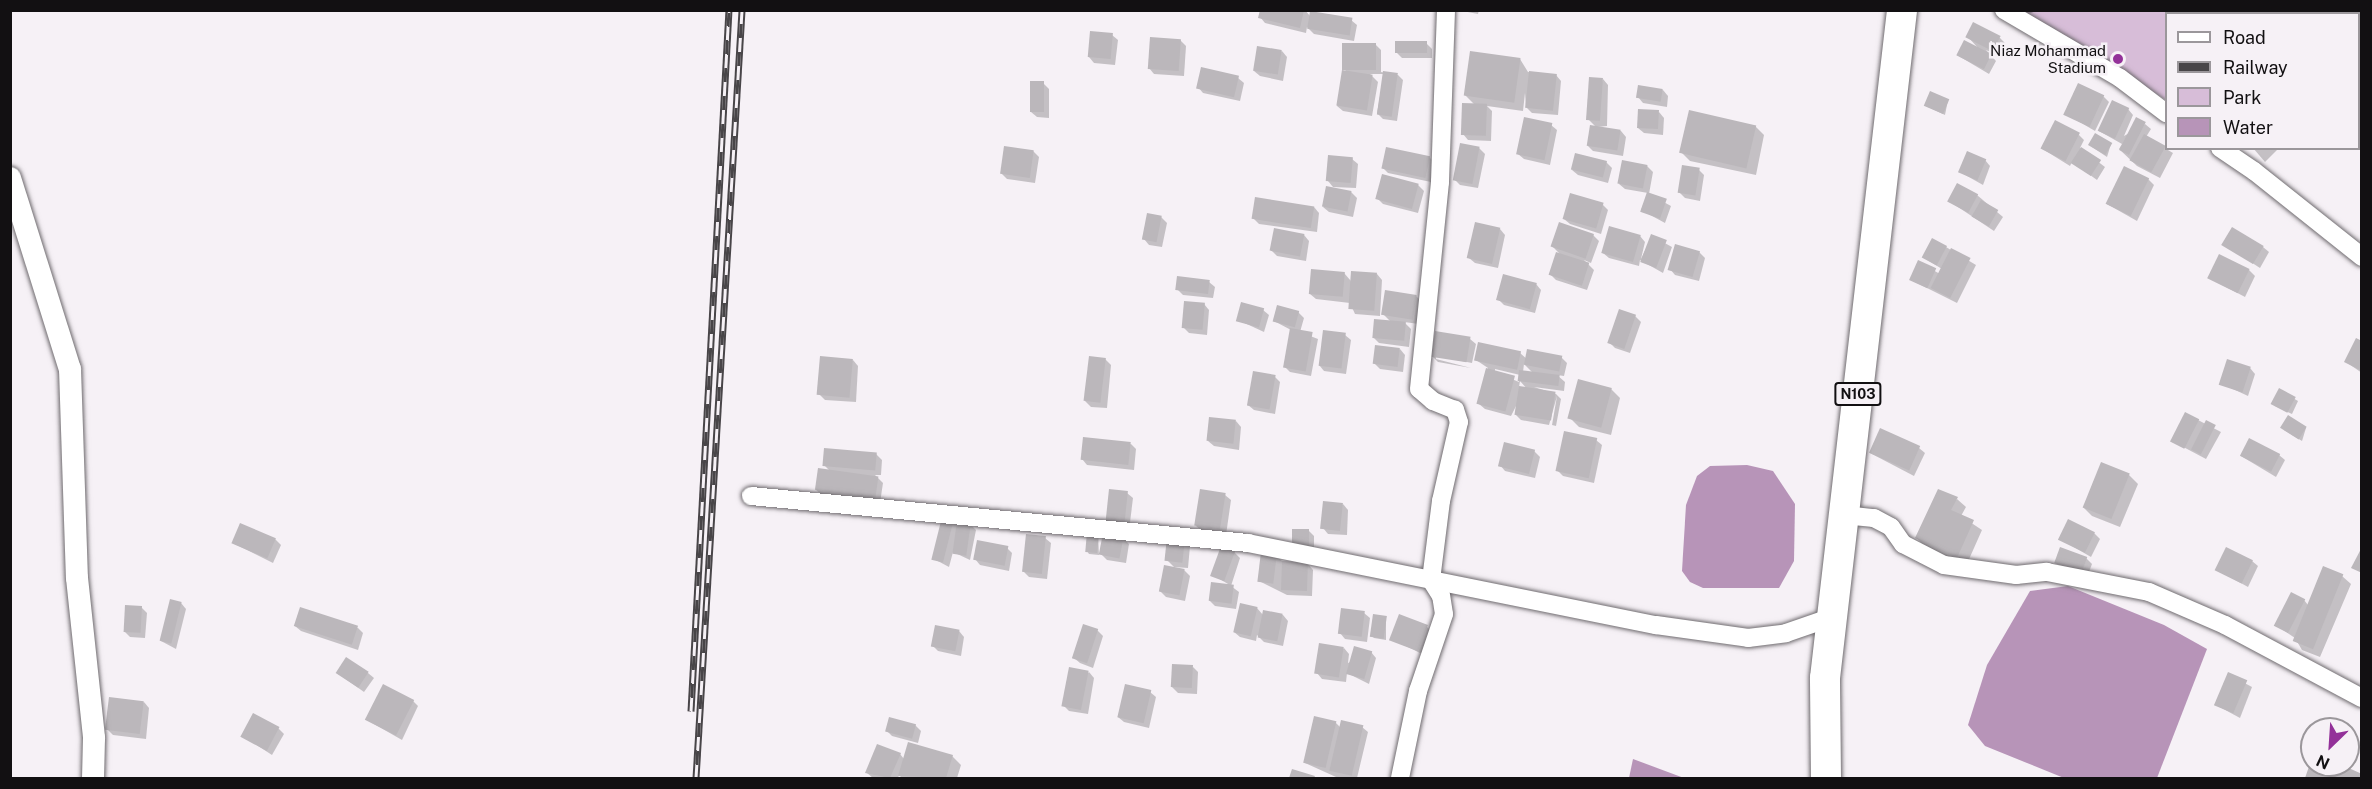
<!DOCTYPE html>
<style>
body{margin:0}
#map{position:relative;width:2372px;height:789px;overflow:hidden;background:#f6f1f6;font-family:"Public Sans",sans-serif}
div>[style]{position:absolute}
.green>*{inset:0;background:#d7bdd8}
.water>*{inset:0;background:#b794b8}
.shadow>*{inset:0;background:#0003}
.building>*{inset:0;background:#bbb7bb;transform-origin:0 0}
.roads{filter:drop-shadow(0 0 2px #6f6b6f) drop-shadow(0 0 2px #6f6b6f)}
.minor>*{height:18px;margin:-9px;padding:0 9px;transform-origin:9px;border-radius:9px;background:#fff}
.tertiary>*{height:22px;margin:-11px;padding:0 11px;transform-origin:11px;border-radius:11px;background:#fff}
.trunk>*{height:30px;margin:-15px;padding:0 15px;transform-origin:15px;border-radius:15px;background:#fff}
.rail>*{height:7px;margin-top:-3.5px;transform-origin:0;background:repeating-linear-gradient(90deg,#f6f1f6 0 14px,#484548 0 28px);box-sizing:border-box;border-block:2px solid #484548}
.dots>*{width:16px;height:16px;translate:-50% -50%;box-sizing:border-box;border:3px solid #f6f1f6;border-radius:50%}
span{translate:-50% -50%;white-space:nowrap;text-align:center;line-height:1.15;-webkit-text-stroke:5px #f6f1f6;paint-order:stroke}
.shield-label span{padding:2px 4px;background:#f6f1f6;border:2px solid;border-radius:4px;-webkit-text-stroke-width:0}
.shield-label{font-size:14px;color:#121012;font-weight:700}
.poi-label{font-size:15px;color:#121012}
.right{translate:-100% -50%;text-align:right}
.frame{position:absolute;inset:0;border:12px solid #121012;pointer-events:none}
.legend{position:absolute;left:2165px;top:12px;width:195px;height:138px;box-sizing:border-box;background:#f6f1f6;border:2px solid #9b979b;margin:0;padding:8px 10px;list-style:none;font-size:18px;color:#121012}
.legend li{display:flex;align-items:center;gap:12px;height:30px}
.legend b{width:30px;border:2px solid #9b979b}
.north{position:absolute;left:2300px;top:717px;width:60px;height:60px;box-sizing:border-box;background:#f6f1f6;border:2px solid #9b979b;border-radius:50%;rotate:205deg;font-size:16px;font-weight:700;line-height:24px;text-align:center;color:#121012}
.north::after{content:'';display:block;margin:auto;width:21px;height:27px;background:#933199;clip-path:polygon(50% 0,100% 100%,50% 72%,0 100%)}
</style>
<div id="map">
<div class="green">
<div style="clip-path:polygon(2013px 11px,2316px 11px,2166px 14px,2166px 100px,2089px 51px)"></div>
</div>
<div class="water">
<div style="clip-path:polygon(1747px 465px,1773px 471px,1795px 504px,1794px 561px,1779px 588px,1703px 588px,1690px 582px,1682px 571px,1686px 505px,1697px 476px,1710px 466px)"></div>
<div style="clip-path:polygon(2068px 586px,2164px 625px,2207px 649px,2157px 778px,2064px 778px,1985px 746px,1968px 725px,1987px 665px,2030px 591px)"></div>
<div style="clip-path:polygon(1633px 759px,1684px 778px,1629px 778px)"></div>
</div>
<div class="shadow">
<div style="clip-path:polygon(1261px 10px,1305px 10px,1310px 16px,1351px 20px,1357px 25px,1354px 41px,1314px 34px,1307px 27px,1306px 33px,1265px 23px,1260px 17px)"></div>
<div style="clip-path:polygon(1457px 10px,1479px 10px,1478px 14px)"></div>
<div style="clip-path:polygon(2019px 10px,2038px 10px,2024px 16px)"></div>
<div style="clip-path:polygon(2317px 10px,2349px 10px,2316px 14px)"></div>
<div style="clip-path:polygon(1112px 35px,1118px 40px,1115px 65px,1094px 63px,1089px 57px)"></div>
<div style="clip-path:polygon(1968px 37px,2000px 38px,2005px 43px,1999px 56px,1986px 50px,1996px 61px,1989px 74px,1957px 55px,1978px 48px)"></div>
<div style="clip-path:polygon(1180px 40px,1186px 46px,1184px 76px,1154px 74px,1149px 68px)"></div>
<div style="clip-path:polygon(1426px 43px,1432px 49px,1432px 58px,1402px 58px,1396px 52px)"></div>
<div style="clip-path:polygon(1375px 44px,1381px 50px,1381px 72px,1398px 75px,1403px 80px,1397px 121px,1383px 119px,1377px 113px,1384px 74px,1370px 74px,1378px 82px,1372px 116px,1343px 111px,1337px 106px,1347px 72px,1344px 69px)"></div>
<div style="clip-path:polygon(1282px 51px,1287px 57px,1283px 81px,1260px 76px,1254px 71px)"></div>
<div style="clip-path:polygon(1520px 59px,1528px 72px,1556px 75px,1561px 81px,1558px 115px,1532px 113px,1526px 107px,1525px 93px,1523px 111px,1487px 106px,1492px 111px,1491px 141px,1468px 140px,1463px 134px,1475px 105px,1465px 95px)"></div>
<div style="clip-path:polygon(1238px 78px,1244px 83px,1240px 101px,1203px 93px,1198px 87px)"></div>
<div style="clip-path:polygon(1603px 79px,1608px 85px,1607px 126px,1597px 127px,1621px 131px,1626px 137px,1623px 156px,1593px 151px,1588px 146px,1596px 127px,1588px 119px)"></div>
<div style="clip-path:polygon(1043px 83px,1049px 89px,1049px 118px,1037px 117px,1031px 112px)"></div>
<div style="clip-path:polygon(1663px 90px,1668px 96px,1667px 107px,1643px 103px,1638px 97px)"></div>
<div style="clip-path:polygon(2103px 96px,2109px 102px,2095px 131px,2066px 114px)"></div>
<div style="clip-path:polygon(1948px 100px,1945px 115px,1926px 106px)"></div>
<div style="clip-path:polygon(2128px 109px,2133px 115px,2124px 136px,2145px 124px,2151px 129px,2146px 137px,2173px 153px,2160px 178px,2137px 166px,2119px 149px,2122px 144px,2099px 131px)"></div>
<div style="clip-path:polygon(1659px 112px,1664px 118px,1663px 135px,1644px 133px,1638px 128px)"></div>
<div style="clip-path:polygon(1551px 125px,1557px 130px,1550px 165px,1524px 159px,1518px 154px)"></div>
<div style="clip-path:polygon(1755px 126px,1764px 135px,1756px 175px,1690px 161px,1681px 152px)"></div>
<div style="clip-path:polygon(2079px 135px,2084px 140px,2080px 148px,2105px 167px,2097px 180px,2072px 162px,2070px 166px,2041px 148px)"></div>
<div style="clip-path:polygon(2111px 144px,2107px 157px,2092px 147px)"></div>
<div style="clip-path:polygon(1479px 148px,1485px 154px,1478px 188px,1460px 185px,1454px 179px)"></div>
<div style="clip-path:polygon(2253px 148px,2279px 148px,2265px 162px)"></div>
<div style="clip-path:polygon(1033px 151px,1039px 157px,1035px 183px,1007px 179px,1002px 174px)"></div>
<div style="clip-path:polygon(1429px 157px,1435px 163px,1431px 182px,1388px 173px,1383px 168px)"></div>
<div style="clip-path:polygon(1352px 159px,1358px 164px,1356px 188px,1333px 187px,1328px 181px)"></div>
<div style="clip-path:polygon(1985px 160px,1990px 166px,1983px 185px,1960px 172px)"></div>
<div style="clip-path:polygon(1606px 162px,1612px 168px,1608px 183px,1578px 175px,1572px 170px)"></div>
<div style="clip-path:polygon(1647px 166px,1653px 172px,1649px 194px,1671px 206px,1665px 223px,1641px 210px,1648px 193px,1625px 189px,1619px 184px)"></div>
<div style="clip-path:polygon(1699px 170px,1704px 175px,1700px 201px,1685px 198px,1680px 193px)"></div>
<div style="clip-path:polygon(2148px 179px,2154px 185px,2137px 221px,2107px 204px)"></div>
<div style="clip-path:polygon(1418px 185px,1424px 191px,1418px 213px,1383px 204px,1377px 198px)"></div>
<div style="clip-path:polygon(1351px 192px,1357px 198px,1353px 217px,1329px 212px,1323px 207px)"></div>
<div style="clip-path:polygon(1977px 195px,2003px 217px,1994px 231px,1949px 201px)"></div>
<div style="clip-path:polygon(1603px 205px,1608px 210px,1601px 234px,1570px 224px,1564px 219px)"></div>
<div style="clip-path:polygon(1314px 207px,1319px 213px,1317px 232px,1259px 224px,1254px 219px)"></div>
<div style="clip-path:polygon(1161px 217px,1167px 223px,1162px 247px,1149px 245px,1144px 239px)"></div>
<div style="clip-path:polygon(1500px 229px,1505px 235px,1498px 268px,1475px 263px,1469px 258px)"></div>
<div style="clip-path:polygon(1304px 235px,1309px 241px,1306px 261px,1277px 256px,1271px 250px)"></div>
<div style="clip-path:polygon(1593px 235px,1599px 241px,1591px 263px,1584px 260px,1594px 270px,1587px 290px,1556px 280px,1550px 274px,1562px 256px,1552px 246px)"></div>
<div style="clip-path:polygon(1640px 236px,1645px 242px,1641px 259px,1652px 236px,1672px 247px,1663px 273px,1640px 260px,1639px 266px,1609px 258px,1603px 253px)"></div>
<div style="clip-path:polygon(2223px 244px,2263px 247px,2269px 252px,2260px 268px)"></div>
<div style="clip-path:polygon(1946px 247px,1976px 265px,1957px 303px,1911px 280px,1919px 262px,1940px 274px,1942px 269px,1924px 258px)"></div>
<div style="clip-path:polygon(1699px 252px,1705px 258px,1699px 281px,1675px 275px,1670px 269px)"></div>
<div style="clip-path:polygon(2249px 270px,2255px 276px,2245px 297px,2209px 278px)"></div>
<div style="clip-path:polygon(1344px 273px,1351px 281px,1377px 274px,1382px 280px,1380px 316px,1355px 314px,1350px 303px,1316px 299px,1310px 294px)"></div>
<div style="clip-path:polygon(1209px 282px,1215px 287px,1213px 298px,1183px 295px,1177px 289px)"></div>
<div style="clip-path:polygon(1536px 284px,1541px 290px,1535px 313px,1504px 305px,1498px 299px)"></div>
<div style="clip-path:polygon(1416px 296px,1422px 302px,1419px 324px,1404px 322px,1411px 329px,1409px 347px,1379px 343px,1373px 337px,1391px 322px,1383px 314px)"></div>
<div style="clip-path:polygon(1204px 304px,1209px 310px,1207px 335px,1189px 333px,1183px 327px)"></div>
<div style="clip-path:polygon(1263px 310px,1269px 315px,1264px 332px,1238px 320px)"></div>
<div style="clip-path:polygon(1298px 312px,1304px 318px,1300px 332px,1318px 339px,1311px 376px,1290px 372px,1284px 366px,1291px 330px,1274px 321px)"></div>
<div style="clip-path:polygon(1635px 316px,1641px 322px,1630px 353px,1615px 348px,1610px 343px)"></div>
<div style="clip-path:polygon(1345px 335px,1351px 340px,1346px 374px,1324px 371px,1319px 365px)"></div>
<div style="clip-path:polygon(1470px 339px,1476px 344px,1472px 363px,1436px 356px,1436px 359px,1471px 368px,1438px 362px,1432px 356px)"></div>
<div style="clip-path:polygon(2362px 343px,2362px 373px,2346px 362px)"></div>
<div style="clip-path:polygon(1400px 349px,1405px 355px,1403px 372px,1380px 369px,1375px 364px)"></div>
<div style="clip-path:polygon(evenodd,1520px 353px,1527px 359px,1561px 357px,1567px 363px,1564px 376px,1557px 375px,1565px 382px,1564px 391px,1534px 387px,1556px 394px,1561px 399px,1556px 426px,1552px 425px,1557px 396px,1549px 425px,1521px 420px,1515px 414px,1517px 404px,1511px 416px,1485px 409px,1479px 404px,1488px 368px,1476px 360px,1520px 353px,1524px 364px,1534px 374px,1523px 372px,1524px 364px,1520px 353px,1495px 369px,1520px 375px,1519px 382px,1495px 372px,1495px 369px,1520px 353px,1520px 381px,1527px 389px,1519px 387px,1520px 381px)"></div>
<div style="clip-path:polygon(1105px 359px,1111px 365px,1107px 408px,1091px 407px,1085px 401px)"></div>
<div style="clip-path:polygon(853px 360px,858px 366px,856px 402px,825px 400px,819px 394px)"></div>
<div style="clip-path:polygon(2250px 368px,2255px 374px,2248px 396px,2220px 383px)"></div>
<div style="clip-path:polygon(1275px 377px,1280px 382px,1275px 414px,1254px 410px,1248px 405px)"></div>
<div style="clip-path:polygon(1611px 389px,1620px 398px,1611px 435px,1579px 427px,1570px 418px)"></div>
<div style="clip-path:polygon(2279px 390px,2298px 401px,2292px 414px,2275px 406px)"></div>
<div style="clip-path:polygon(2198px 420px,2221px 432px,2206px 459px,2172px 441px)"></div>
<div style="clip-path:polygon(1236px 421px,1241px 427px,1239px 450px,1214px 446px,1208px 441px)"></div>
<div style="clip-path:polygon(2306px 428px,2302px 441px,2284px 430px)"></div>
<div style="clip-path:polygon(1596px 440px,1602px 445px,1594px 483px,1563px 476px,1557px 470px)"></div>
<div style="clip-path:polygon(1131px 444px,1136px 449px,1134px 470px,1087px 465px,1082px 459px)"></div>
<div style="clip-path:polygon(1919px 448px,1925px 453px,1914px 476px,1870px 453px)"></div>
<div style="clip-path:polygon(1534px 451px,1540px 457px,1535px 478px,1505px 471px,1500px 465px)"></div>
<div style="clip-path:polygon(876px 454px,882px 460px,881px 475px,875px 475px,883px 483px,880px 503px,822px 495px,816px 490px,830px 471px,824px 465px)"></div>
<div style="clip-path:polygon(2279px 455px,2285px 460px,2276px 477px,2241px 456px)"></div>
<div style="clip-path:polygon(2129px 475px,2138px 484px,2120px 527px,2092px 516px,2083px 507px)"></div>
<div style="clip-path:polygon(1127px 493px,1133px 498px,1129px 531px,1112px 529px)"></div>
<div style="clip-path:polygon(1225px 495px,1231px 500px,1226px 535px,1202px 531px,1196px 526px)"></div>
<div style="clip-path:polygon(1957px 499px,1966px 507px,1961px 516px,1982px 530px,1966px 566px,1925px 547px,1917px 538px)"></div>
<div style="clip-path:polygon(1343px 504px,1348px 510px,1347px 535px,1328px 534px,1323px 528px)"></div>
<div style="clip-path:polygon(953px 521px,957px 526px,970px 524px,976px 530px,970px 560px,953px 552px,949px 567px,934px 559px)"></div>
<div style="clip-path:polygon(1308px 530px,1314px 536px,1314px 554px,1299px 554px)"></div>
<div style="clip-path:polygon(2094px 533px,2100px 539px,2091px 557px,2060px 539px)"></div>
<div style="clip-path:polygon(1098px 535px,1099px 555px,1089px 554px,1087px 551px)"></div>
<div style="clip-path:polygon(1045px 538px,1051px 543px,1047px 579px,1029px 577px,1023px 571px)"></div>
<div style="clip-path:polygon(1123px 538px,1129px 544px,1126px 563px,1107px 560px,1102px 555px)"></div>
<div style="clip-path:polygon(275px 539px,281px 545px,273px 563px,233px 543px)"></div>
<div style="clip-path:polygon(1169px 539px,1190px 546px,1188px 568px,1174px 567px,1167px 560px)"></div>
<div style="clip-path:polygon(1007px 548px,1012px 553px,1009px 571px,980px 565px,975px 559px)"></div>
<div style="clip-path:polygon(1234px 552px,1240px 558px,1231px 586px,1239px 592px,1236px 609px,1215px 606px,1209px 600px,1228px 584px,1213px 575px)"></div>
<div style="clip-path:polygon(1277px 556px,1283px 562px,1308px 564px,1313px 570px,1312px 596px,1287px 595px,1259px 581px)"></div>
<div style="clip-path:polygon(2086px 558px,2092px 564px,2087px 577px,2056px 562px)"></div>
<div style="clip-path:polygon(2252px 561px,2258px 566px,2248px 587px,2217px 570px)"></div>
<div style="clip-path:polygon(1184px 570px,1190px 576px,1185px 601px,1166px 597px,1160px 591px)"></div>
<div style="clip-path:polygon(2342px 576px,2351px 584px,2320px 657px,2302px 650px,2295px 638px,2277px 626px,2304px 600px,2308px 605px)"></div>
<div style="clip-path:polygon(181px 603px,186px 609px,176px 649px,161px 641px)"></div>
<div style="clip-path:polygon(141px 607px,147px 613px,145px 638px,130px 637px,125px 632px)"></div>
<div style="clip-path:polygon(1257px 608px,1263px 615px,1264px 611px,1283px 615px,1288px 621px,1283px 646px,1264px 642px,1257px 635px,1256px 641px,1240px 637px,1234px 632px)"></div>
<div style="clip-path:polygon(301px 609px,358px 628px,363px 633px,358px 650px,301px 631px,295px 626px)"></div>
<div style="clip-path:polygon(1364px 613px,1370px 618px,1367px 642px,1345px 639px,1340px 633px)"></div>
<div style="clip-path:polygon(1386px 617px,1386px 640px,1374px 638px,1372px 636px)"></div>
<div style="clip-path:polygon(1427px 627px,1433px 632px,1424px 655px,1392px 639px)"></div>
<div style="clip-path:polygon(1097px 630px,1103px 636px,1093px 668px,1080px 663px,1074px 658px)"></div>
<div style="clip-path:polygon(959px 631px,964px 637px,961px 656px,938px 651px,932px 645px)"></div>
<div style="clip-path:polygon(1344px 648px,1349px 654px,1348px 663px,1371px 652px,1376px 658px,1369px 684px,1347px 673px,1346px 682px,1322px 679px,1317px 673px)"></div>
<div style="clip-path:polygon(1193px 667px,1198px 672px,1197px 694px,1178px 693px,1172px 687px)"></div>
<div style="clip-path:polygon(1089px 672px,1094px 678px,1088px 714px,1069px 711px,1063px 705px)"></div>
<div style="clip-path:polygon(337px 673px,368px 673px,374px 678px,364px 692px)"></div>
<div style="clip-path:polygon(2228px 674px,2252px 687px,2240px 718px,2216px 705px)"></div>
<div style="clip-path:polygon(1150px 692px,1156px 697px,1149px 728px,1124px 722px,1118px 717px)"></div>
<div style="clip-path:polygon(413px 701px,418px 706px,402px 740px,367px 720px)"></div>
<div style="clip-path:polygon(144px 702px,149px 708px,146px 739px,113px 735px,107px 729px)"></div>
<div style="clip-path:polygon(1335px 722px,1341px 728px,1362px 727px,1368px 732px,1357px 778px,1336px 777px,1305px 763px)"></div>
<div style="clip-path:polygon(915px 725px,921px 731px,918px 743px,892px 736px,887px 731px)"></div>
<div style="clip-path:polygon(278px 728px,284px 734px,272px 755px,243px 736px)"></div>
<div style="clip-path:polygon(900px 754px,904px 759px,952px 756px,961px 765px,957px 778px,902px 778px,899px 775px,898px 778px,873px 778px,867px 773px)"></div>
<div style="clip-path:polygon(2312px 761px,2312px 765px,2338px 765px,2362px 778px,2306px 778px)"></div>
</div>
<div class="building">
<div style="clip-path:polygon(1260px 10px,1304px 10px,1300px 28px,1258px 18px)"></div>
<div style="left:1310px;top:11px;width:43px;height:18px;rotate:9deg"></div>
<div style="left:1973px;top:22px;width:31px;height:17px;rotate:27deg"></div>
<div style="left:1090px;top:31px;width:23px;height:26px;rotate:5deg"></div>
<div style="left:1150px;top:37px;width:31px;height:32px;rotate:4deg"></div>
<div style="left:1964px;top:40px;width:31px;height:17px;rotate:27deg"></div>
<div style="left:1427px;top:41px;width:12px;height:32px;rotate:90deg"></div>
<div style="left:1342px;top:43px;width:34px;height:27px"></div>
<div style="left:1257px;top:46px;width:25px;height:25px;rotate:9deg"></div>
<div style="left:1470px;top:51px;width:51px;height:45px;rotate:8deg"></div>
<div style="left:1201px;top:67px;width:39px;height:22px;rotate:13deg"></div>
<div style="left:1342px;top:70px;width:31px;height:36px;rotate:9deg"></div>
<div style="left:1383px;top:71px;width:15px;height:44px;rotate:8deg"></div>
<div style="left:1529px;top:71px;width:28px;height:37px;rotate:6deg"></div>
<div style="left:1589px;top:77px;width:14px;height:43px;rotate:4deg"></div>
<div style="left:1030px;top:81px;width:14px;height:31px"></div>
<div style="left:2078px;top:83px;width:29px;height:35px;rotate:25deg"></div>
<div style="left:1638px;top:85px;width:25px;height:13px;rotate:9deg"></div>
<div style="left:1930px;top:91px;width:21px;height:16px;rotate:23deg"></div>
<div style="left:2112px;top:100px;width:19px;height:34px;rotate:25deg"></div>
<div style="left:1462px;top:103px;width:25px;height:32px;rotate:2deg"></div>
<div style="left:1638px;top:109px;width:21px;height:19px;rotate:3deg"></div>
<div style="left:1689px;top:110px;width:69px;height:44px;rotate:13deg"></div>
<div style="left:1524px;top:117px;width:29px;height:38px;rotate:12deg"></div>
<div style="left:2136px;top:117px;width:11px;height:37px;rotate:27deg"></div>
<div style="left:2055px;top:120px;width:28px;height:32px;rotate:27deg"></div>
<div style="left:1590px;top:125px;width:31px;height:21px;rotate:9deg"></div>
<div style="left:2095px;top:133px;width:20px;height:14px;rotate:30deg"></div>
<div style="left:2144px;top:134px;width:25px;height:30px;rotate:29deg"></div>
<div style="left:1460px;top:143px;width:20px;height:38px;rotate:11deg"></div>
<div style="left:1004px;top:146px;width:30px;height:28px;rotate:8deg"></div>
<div style="left:1386px;top:147px;width:45px;height:22px;rotate:12deg"></div>
<div style="left:2081px;top:147px;width:24px;height:19px;rotate:33deg"></div>
<div style="left:1967px;top:151px;width:21px;height:23px;rotate:23deg"></div>
<div style="left:1575px;top:153px;width:33px;height:17px;rotate:14deg"></div>
<div style="left:1328px;top:155px;width:25px;height:26px;rotate:5deg"></div>
<div style="left:1622px;top:160px;width:26px;height:24px;rotate:11deg"></div>
<div style="left:1682px;top:165px;width:18px;height:28px;rotate:9deg"></div>
<div style="left:2124px;top:166px;width:28px;height:42px;rotate:26deg"></div>
<div style="left:1382px;top:174px;width:38px;height:26px;rotate:15deg"></div>
<div style="left:1957px;top:183px;width:24px;height:21px;rotate:28deg"></div>
<div style="left:1326px;top:186px;width:26px;height:21px;rotate:11deg"></div>
<div style="left:1647px;top:192px;width:21px;height:21px;rotate:19deg"></div>
<div style="left:1570px;top:193px;width:35px;height:27px;rotate:16deg"></div>
<div style="left:1255px;top:197px;width:60px;height:22px;rotate:9deg"></div>
<div style="left:1981px;top:200px;width:20px;height:19px;rotate:30deg"></div>
<div style="left:1147px;top:213px;width:15px;height:27px;rotate:11deg"></div>
<div style="left:1475px;top:222px;width:26px;height:37px;rotate:13deg"></div>
<div style="left:1559px;top:222px;width:37px;height:26px;rotate:19deg"></div>
<div style="left:1609px;top:226px;width:33px;height:28px;rotate:16deg"></div>
<div style="left:2232px;top:227px;width:37px;height:21px;rotate:31deg"></div>
<div style="left:1274px;top:228px;width:31px;height:23px;rotate:11deg"></div>
<div style="left:1651px;top:234px;width:17px;height:30px;rotate:21deg"></div>
<div style="left:1932px;top:238px;width:17px;height:22px;rotate:28deg"></div>
<div style="left:1675px;top:244px;width:26px;height:27px;rotate:16deg"></div>
<div style="left:1951px;top:248px;width:22px;height:45px;rotate:27deg"></div>
<div style="left:1556px;top:252px;width:35px;height:24px;rotate:18deg"></div>
<div style="left:2219px;top:254px;width:34px;height:27px;rotate:26deg"></div>
<div style="left:1918px;top:260px;width:20px;height:22px;rotate:24deg"></div>
<div style="left:1311px;top:269px;width:34px;height:25px;rotate:5deg"></div>
<div style="left:1351px;top:271px;width:26px;height:38px;rotate:4deg"></div>
<div style="left:1503px;top:274px;width:35px;height:27px;rotate:15deg"></div>
<div style="left:1177px;top:276px;width:33px;height:14px;rotate:7deg"></div>
<div style="left:1385px;top:290px;width:32px;height:25px;rotate:9deg"></div>
<div style="left:1184px;top:301px;width:21px;height:27px;rotate:5deg"></div>
<div style="left:1241px;top:302px;width:24px;height:20px;rotate:15deg"></div>
<div style="left:1277px;top:305px;width:23px;height:17px;rotate:15deg"></div>
<div style="left:1619px;top:309px;width:18px;height:36px;rotate:19deg"></div>
<div style="left:1374px;top:319px;width:32px;height:19px;rotate:5deg"></div>
<div style="left:1290px;top:328px;width:23px;height:40px;rotate:10deg"></div>
<div style="left:1323px;top:330px;width:23px;height:36px;rotate:7deg"></div>
<div style="left:1435px;top:331px;width:36px;height:26px;rotate:9deg"></div>
<div style="clip-path:polygon(2356px 338px,2362px 341px,2362px 371px,2344px 362px)"></div>
<div style="left:1478px;top:342px;width:44px;height:19px;rotate:12deg"></div>
<div style="left:1375px;top:345px;width:25px;height:19px;rotate:7deg"></div>
<div style="left:1527px;top:349px;width:36px;height:16px;rotate:11deg"></div>
<div style="left:820px;top:356px;width:33px;height:39px;rotate:5deg"></div>
<div style="left:1089px;top:356px;width:17px;height:45px;rotate:7deg"></div>
<div style="left:2227px;top:359px;width:25px;height:27px;rotate:18deg"></div>
<div style="left:1486px;top:368px;width:30px;height:37px;rotate:15deg"></div>
<div style="left:1519px;top:370px;width:41px;height:11px;rotate:7deg"></div>
<div style="left:1253px;top:371px;width:23px;height:35px;rotate:10deg"></div>
<div style="left:1578px;top:379px;width:35px;height:41px;rotate:15deg"></div>
<div style="left:1519px;top:386px;width:37px;height:29px;rotate:9deg"></div>
<div style="left:2279px;top:388px;width:19px;height:18px;rotate:28deg"></div>
<div style="left:2185px;top:412px;width:16px;height:33px;rotate:27deg"></div>
<div style="left:2288px;top:415px;width:22px;height:15px;rotate:32deg"></div>
<div style="left:1209px;top:417px;width:27px;height:24px;rotate:6deg"></div>
<div style="left:2206px;top:420px;width:11px;height:33px;rotate:27deg"></div>
<div style="left:1880px;top:428px;width:44px;height:27px;rotate:24deg"></div>
<div style="left:1564px;top:431px;width:34px;height:41px;rotate:12deg"></div>
<div style="left:1083px;top:437px;width:48px;height:23px;rotate:6deg"></div>
<div style="left:2249px;top:438px;width:35px;height:20px;rotate:27deg"></div>
<div style="left:1504px;top:442px;width:32px;height:25px;rotate:14deg"></div>
<div style="left:824px;top:448px;width:53px;height:18px;rotate:5deg"></div>
<div style="left:2101px;top:462px;width:31px;height:49px;rotate:22deg"></div>
<div style="left:818px;top:468px;width:61px;height:22px;rotate:8deg"></div>
<div style="left:1109px;top:489px;width:19px;height:35px;rotate:6deg"></div>
<div style="left:1200px;top:489px;width:26px;height:37px;rotate:9deg"></div>
<div style="clip-path:polygon(1938px 489px,1958px 497px,1951px 510px,1974px 520px,1957px 558px,1915px 538px)"></div>
<div style="left:1323px;top:501px;width:20px;height:28px;rotate:6deg"></div>
<div style="left:942px;top:517px;width:12px;height:44px;rotate:14deg"></div>
<div style="left:2068px;top:519px;width:30px;height:23px;rotate:26deg"></div>
<div style="left:957px;top:521px;width:14px;height:33px;rotate:8deg"></div>
<div style="left:240px;top:523px;width:39px;height:22px;rotate:23deg"></div>
<div style="left:1292px;top:529px;width:17px;height:20px"></div>
<div style="left:1087px;top:532px;width:12px;height:20px;rotate:5deg"></div>
<div style="left:1103px;top:533px;width:21px;height:22px;rotate:11deg"></div>
<div style="left:1026px;top:534px;width:20px;height:38px;rotate:6deg"></div>
<div style="left:1167px;top:537px;width:18px;height:24px;rotate:6deg"></div>
<div style="left:977px;top:540px;width:32px;height:20px;rotate:11deg"></div>
<div style="left:1221px;top:546px;width:15px;height:32px;rotate:20deg"></div>
<div style="left:2060px;top:547px;width:29px;height:17px;rotate:20deg"></div>
<div style="left:2226px;top:547px;width:30px;height:26px;rotate:26deg"></div>
<div style="clip-path:polygon(2362px 547px,2362px 573px,2351px 568px)"></div>
<div style="left:1261px;top:552px;width:16px;height:30px;rotate:7deg"></div>
<div style="left:1282px;top:561px;width:26px;height:29px;rotate:2deg"></div>
<div style="left:1164px;top:565px;width:21px;height:27px;rotate:11deg"></div>
<div style="left:2323px;top:566px;width:22px;height:81px;rotate:22deg"></div>
<div style="left:1211px;top:582px;width:23px;height:19px;rotate:7deg"></div>
<div style="left:2291px;top:592px;width:16px;height:38px;rotate:27deg"></div>
<div style="left:170px;top:599px;width:12px;height:43px;rotate:14deg"></div>
<div style="left:1240px;top:603px;width:18px;height:30px;rotate:13deg"></div>
<div style="left:125px;top:605px;width:17px;height:27px;rotate:3deg"></div>
<div style="left:300px;top:607px;width:61px;height:20px;rotate:18deg"></div>
<div style="left:1341px;top:608px;width:24px;height:26px;rotate:7deg"></div>
<div style="left:1263px;top:610px;width:20px;height:28px;rotate:11deg"></div>
<div style="left:1373px;top:614px;width:14px;height:23px;rotate:8deg"></div>
<div style="left:1399px;top:614px;width:31px;height:28px;rotate:21deg"></div>
<div style="left:1083px;top:624px;width:16px;height:36px;rotate:18deg"></div>
<div style="left:935px;top:625px;width:25px;height:22px;rotate:11deg"></div>
<div style="left:1319px;top:643px;width:25px;height:31px;rotate:9deg"></div>
<div style="left:1354px;top:646px;width:19px;height:29px;rotate:16deg"></div>
<div style="left:346px;top:657px;width:27px;height:19px;rotate:33deg"></div>
<div style="left:1172px;top:664px;width:21px;height:23px;rotate:3deg"></div>
<div style="left:1069px;top:667px;width:20px;height:40px;rotate:11deg"></div>
<div style="left:2228px;top:672px;width:21px;height:36px;rotate:23deg"></div>
<div style="left:383px;top:684px;width:35px;height:40px;rotate:27deg"></div>
<div style="left:1125px;top:684px;width:27px;height:34px;rotate:13deg"></div>
<div style="left:109px;top:697px;width:35px;height:33px;rotate:7deg"></div>
<div style="left:253px;top:713px;width:30px;height:27px;rotate:28deg"></div>
<div style="left:1314px;top:716px;width:23px;height:48px;rotate:13deg"></div>
<div style="left:889px;top:717px;width:28px;height:15px;rotate:15deg"></div>
<div style="left:1341px;top:720px;width:23px;height:52px;rotate:13deg"></div>
<div style="clip-path:polygon(908px 742px,953px 755px,946px 778px,898px 776px)"></div>
<div style="clip-path:polygon(877px 744px,901px 753px,890px 778px,865px 773px)"></div>
<div style="clip-path:polygon(2312px 758px,2312px 765px,2342px 765px,2362px 774px,2362px 778px,2305px 778px)"></div>
<div style="clip-path:polygon(1292px 769px,1315px 776px,1314px 778px,1289px 778px)"></div>
</div>
<div class="roads">
<div class="minor">
<div style="left:2004px;top:10px;width:134px;rotate:30.4deg"></div>
<div style="left:2120px;top:78px;width:58px;rotate:37.3deg"></div>
<div style="left:2220px;top:148px;width:41px;rotate:34.1deg"></div>
<div style="left:2254px;top:171px;width:138px;rotate:38.5deg"></div>
<div style="left:751px;top:496px;width:499px;rotate:5.4deg"></div>
<div style="left:1248px;top:543px;width:416px;rotate:11.4deg"></div>
<div style="left:1656px;top:625px;width:93px;rotate:8deg"></div>
<div style="left:1748px;top:638px;width:38px;rotate:-7deg"></div>
<div style="left:1786px;top:633px;width:49px;rotate:-19.2deg"></div>
<div style="left:1844px;top:515px;width:30px;rotate:6deg"></div>
<div style="left:1874px;top:518px;width:19px;rotate:28deg"></div>
<div style="left:1891px;top:527px;width:21px;rotate:55deg"></div>
<div style="left:1903px;top:544px;width:46px;rotate:27.1deg"></div>
<div style="left:1944px;top:565px;width:73px;rotate:7.9deg"></div>
<div style="left:2016px;top:575px;width:31px;rotate:-6deg"></div>
<div style="left:2047px;top:572px;width:104px;rotate:11.1deg"></div>
<div style="left:2149px;top:592px;width:83px;rotate:23.5deg"></div>
<div style="left:2225px;top:625px;width:155px;rotate:28.1deg"></div>
<div style="left:1400px;top:778px;width:89px;rotate:-78.3deg"></div>
<div style="left:1418px;top:691px;width:81px;rotate:-71.3deg"></div>
<div style="left:1444px;top:614px;width:18px;rotate:-99deg"></div>
<div style="left:1441px;top:596px;width:19px;rotate:-122deg"></div>
<div style="left:1431px;top:580px;width:80px;rotate:-82.8deg"></div>
<div style="left:1441px;top:501px;width:81px;rotate:-77.2deg"></div>
<div style="left:1459px;top:422px;width:13px;rotate:-108deg"></div>
<div style="left:1455px;top:410px;width:24px;rotate:-158deg"></div>
<div style="left:1433px;top:401px;width:18px;rotate:-139deg"></div>
<div style="left:1419px;top:389px;width:208px;rotate:-84.2deg"></div>
<div style="left:1440px;top:182px;width:172px;rotate:-88deg"></div>
</div>
<div class="tertiary">
<div style="left:10px;top:178px;width:200px;rotate:72.6deg"></div>
<div style="left:70px;top:369px;width:209px;rotate:88.1deg"></div>
<div style="left:77px;top:578px;width:161px;rotate:83.9deg"></div>
<div style="left:94px;top:738px;width:40px;rotate:91.4deg"></div>
</div>
<div class="trunk">
<div style="left:1826px;top:778px;width:100px;rotate:-90.6deg"></div>
<div style="left:1825px;top:678px;width:672px;rotate:-83.42deg"></div>
</div>
</div>
<div class="rail">
<div style="left:691px;top:711px;width:702px;rotate:-86.9deg"></div>
<div style="left:696px;top:778px;width:769px;rotate:-86.57deg"></div>
</div>
<div class="dots">
<div style="left:2118px;top:59px;background:#933199"></div>
</div>
<div class="shield-label">
<span style="left:1858px;top:394px">N103</span>
</div>
<div class="poi-label">
<span class="right" style="left:2106px;top:59px">Niaz Mohammad<br>Stadium</span>
</div>
<div class="frame"></div>
<ul class="legend">
<li><b style="height:8px;background:#fff"></b>Road</li>
<li><b style="height:8px;background:#484548"></b>Railway</li>
<li><b style="height:16px;background:#d7bdd8"></b>Park</li>
<li><b style="height:16px;background:#b794b8"></b>Water</li>
</ul>
<div class="north">N</div>
</div>
